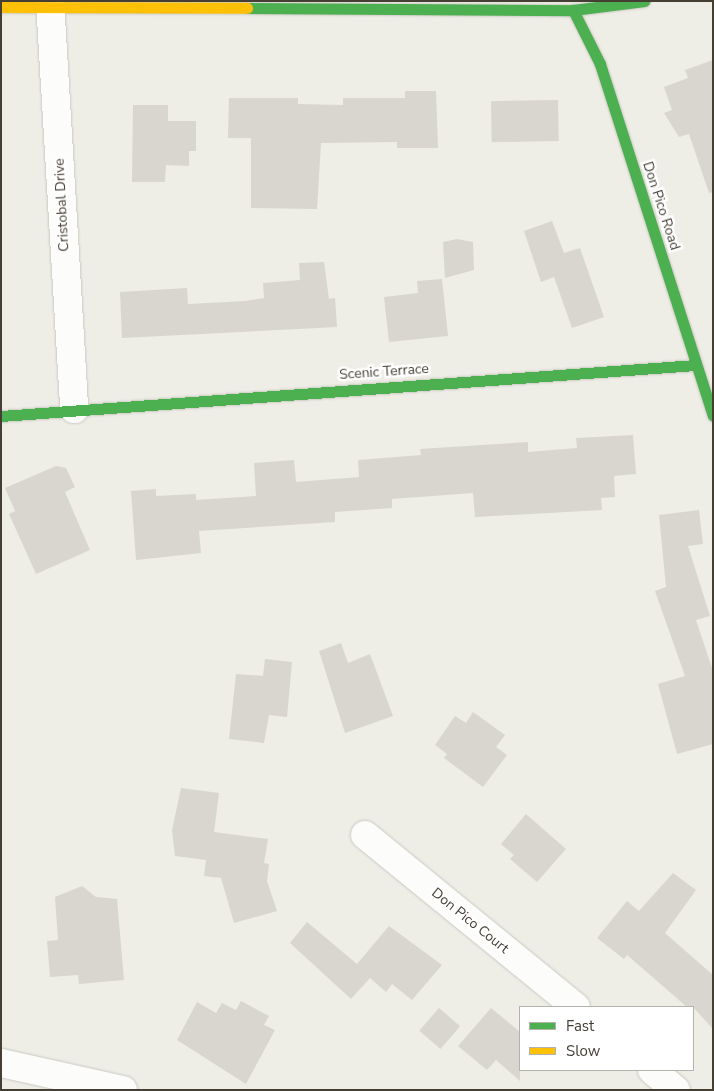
<!DOCTYPE html>
<style>
body{margin:0}
#map{position:relative;width:714px;height:1091px;overflow:hidden;background:#eeede6;font-family:"Nunito Sans",sans-serif}
div>[style]{position:absolute}
.building>*{inset:0;background:#d8d6cf;transform-origin:0 0}
.roads{filter:drop-shadow(0 0 1px #cac9c2) drop-shadow(0 0 1px #cac9c2)}
.street>*{height:28px;margin:-14px;padding:0 14px;transform-origin:14px;border-radius:14px;background:#fcfcfb}
.fast>*{height:11px;margin:-5.5px;padding:0 5.5px;transform-origin:5.5px;border-radius:5.5px;background:#4caf50}
.slow>*{height:11px;margin:-5.5px;padding:0 5.5px;transform-origin:5.5px;border-radius:5.5px;background:#ffc107}
span{translate:-50% -50%;white-space:nowrap;text-align:center;line-height:1.15;-webkit-text-stroke:5px #fff;paint-order:stroke}
.street-label{font-size:14px;color:#443e33}
.frame{position:absolute;inset:0;border:2px solid #443e33;pointer-events:none}
.legend{position:absolute;left:519px;top:1006px;width:175px;height:65px;box-sizing:border-box;background:#fff;border:1px solid #b4b2ad;margin:0;padding:6px 9px;list-style:none;font-size:15px;color:#443e33}
.legend li{display:flex;align-items:center;gap:10px;height:25px}
.legend b{width:25px;border:1px solid #b4b2ad}
</style>
<div id="map">
<div class="building">
<div style="clip-path:polygon(713px 60px,713px 192px,709px 193px,689px 134px,679px 137px,664px 113px,672px 110px,664px 87px,688px 78px,685px 70px)"></div>
<div style="clip-path:polygon(405px 91px,436px 91px,438px 148px,397px 148px,397px 142px,321px 143px,317px 209px,251px 208px,251px 138px,228px 138px,229px 98px,298px 98px,298px 104px,343px 105px,343px 98px,405px 98px)"></div>
<div style="left:558px;top:100px;width:41px;height:67px;rotate:89deg"></div>
<div style="clip-path:polygon(133px 105px,168px 105px,168px 121px,196px 121px,196px 151px,189px 151px,189px 166px,166px 165px,165px 182px,132px 182px)"></div>
<div style="clip-path:polygon(552px 221px,564px 253px,580px 248px,604px 317px,572px 328px,554px 277px,541px 282px,524px 231px)"></div>
<div style="clip-path:polygon(457px 239px,473px 242px,474px 270px,445px 278px,443px 242px)"></div>
<div style="clip-path:polygon(324px 262px,329px 299px,335px 298px,337px 327px,122px 338px,120px 292px,187px 288px,188px 304px,245px 301px,264px 298px,263px 283px,300px 280px,299px 263px)"></div>
<div style="clip-path:polygon(442px 279px,448px 336px,389px 342px,384px 297px,418px 293px,417px 281px)"></div>
<div style="clip-path:polygon(633px 435px,636px 474px,614px 476px,615px 497px,601px 498px,602px 510px,475px 517px,473px 493px,392px 499px,392px 508px,335px 512px,335px 522px,199px 531px,201px 553px,136px 560px,131px 491px,156px 489px,156px 496px,196px 494px,196px 500px,256px 496px,254px 463px,294px 460px,296px 482px,359px 477px,358px 460px,421px 455px,420px 449px,528px 442px,528px 452px,577px 448px,576px 438px)"></div>
<div style="clip-path:polygon(56px 466px,66px 468px,75px 487px,65px 492px,90px 550px,36px 574px,9px 514px,15px 511px,5px 488px)"></div>
<div style="clip-path:polygon(699px 510px,703px 544px,688px 546px,710px 616px,696px 620px,713px 671px,713px 744px,677px 754px,658px 684px,685px 676px,655px 591px,666px 587px,659px 515px)"></div>
<div style="clip-path:polygon(341px 643px,348px 663px,370px 654px,393px 716px,345px 733px,319px 651px)"></div>
<div style="clip-path:polygon(265px 659px,292px 662px,287px 717px,269px 715px,264px 743px,229px 739px,236px 674px,263px 676px)"></div>
<div style="clip-path:polygon(473px 712px,505px 735px,496px 747px,507px 755px,483px 787px,444px 758px,447px 754px,435px 745px,455px 716px,466px 723px)"></div>
<div style="clip-path:polygon(181px 788px,219px 793px,214px 832px,268px 839px,264px 863px,269px 864px,267px 881px,277px 911px,234px 923px,221px 878px,204px 876px,206px 860px,175px 856px,172px 830px)"></div>
<div style="clip-path:polygon(526px 814px,566px 849px,537px 882px,510px 859px,514px 855px,501px 844px)"></div>
<div style="clip-path:polygon(673px 873px,696px 890px,665px 933px,713px 975px,713px 1029px,693px 1007px,687px 1007px,627px 955px,624px 959px,597px 938px,627px 901px,639px 911px)"></div>
<div style="clip-path:polygon(82px 886px,96px 897px,117px 899px,124px 980px,79px 984px,78px 975px,50px 977px,47px 941px,58px 940px,55px 897px)"></div>
<div style="clip-path:polygon(307px 922px,357px 964px,389px 926px,442px 965px,412px 1000px,392px 984px,386px 992px,370px 978px,351px 999px,290px 943px)"></div>
<div style="clip-path:polygon(241px 1001px,269px 1016px,264px 1025px,275px 1030px,246px 1084px,177px 1040px,197px 1002px,216px 1013px,222px 1003px,236px 1010px)"></div>
<div style="left:439px;top:1008px;width:28px;height:30px;rotate:41deg"></div>
<div style="clip-path:polygon(491px 1008px,520px 1032px,520px 1081px,496px 1060px,487px 1070px,458px 1046px)"></div>
</div>
<div class="roads">
<div class="street">
<div style="left:50px;top:1px;width:409px;rotate:86.6deg"></div>
<div style="left:365px;top:835px;width:272px;rotate:39.2deg"></div>
<div style="left:1px;top:1063px;width:125px;rotate:12.5deg"></div>
<div style="left:652px;top:1070px;width:31px;rotate:40deg"></div>
</div>
<div class="fast">
<div style="left:247px;top:8px;width:326px;rotate:0.4deg"></div>
<div style="left:573px;top:10px;width:72px;rotate:-7.2deg"></div>
<div style="left:573px;top:10px;width:60px;rotate:63.4deg"></div>
<div style="left:600px;top:64px;width:369px;rotate:72.2deg"></div>
<div style="left:1px;top:416px;width:697px;rotate:-4.2deg"></div>
</div>
<div class="slow">
<div style="left:1px;top:7px;width:246px;rotate:0.2deg"></div>
</div>
</div>
<div class="street-label">
<span style="left:62px;top:205px;rotate:-93deg">Cristobal Drive</span>
<span style="left:661px;top:206px;rotate:72deg">Don Pico Road</span>
<span style="left:384px;top:372px;rotate:-4deg">Scenic Terrace</span>
<span style="left:470px;top:921px;rotate:39deg">Don Pico Court</span>
</div>
<div class="frame"></div>
<ul class="legend">
<li><b style="height:6px;background:#4caf50"></b>Fast</li>
<li><b style="height:6px;background:#ffc107"></b>Slow</li>
</ul>
</div>
